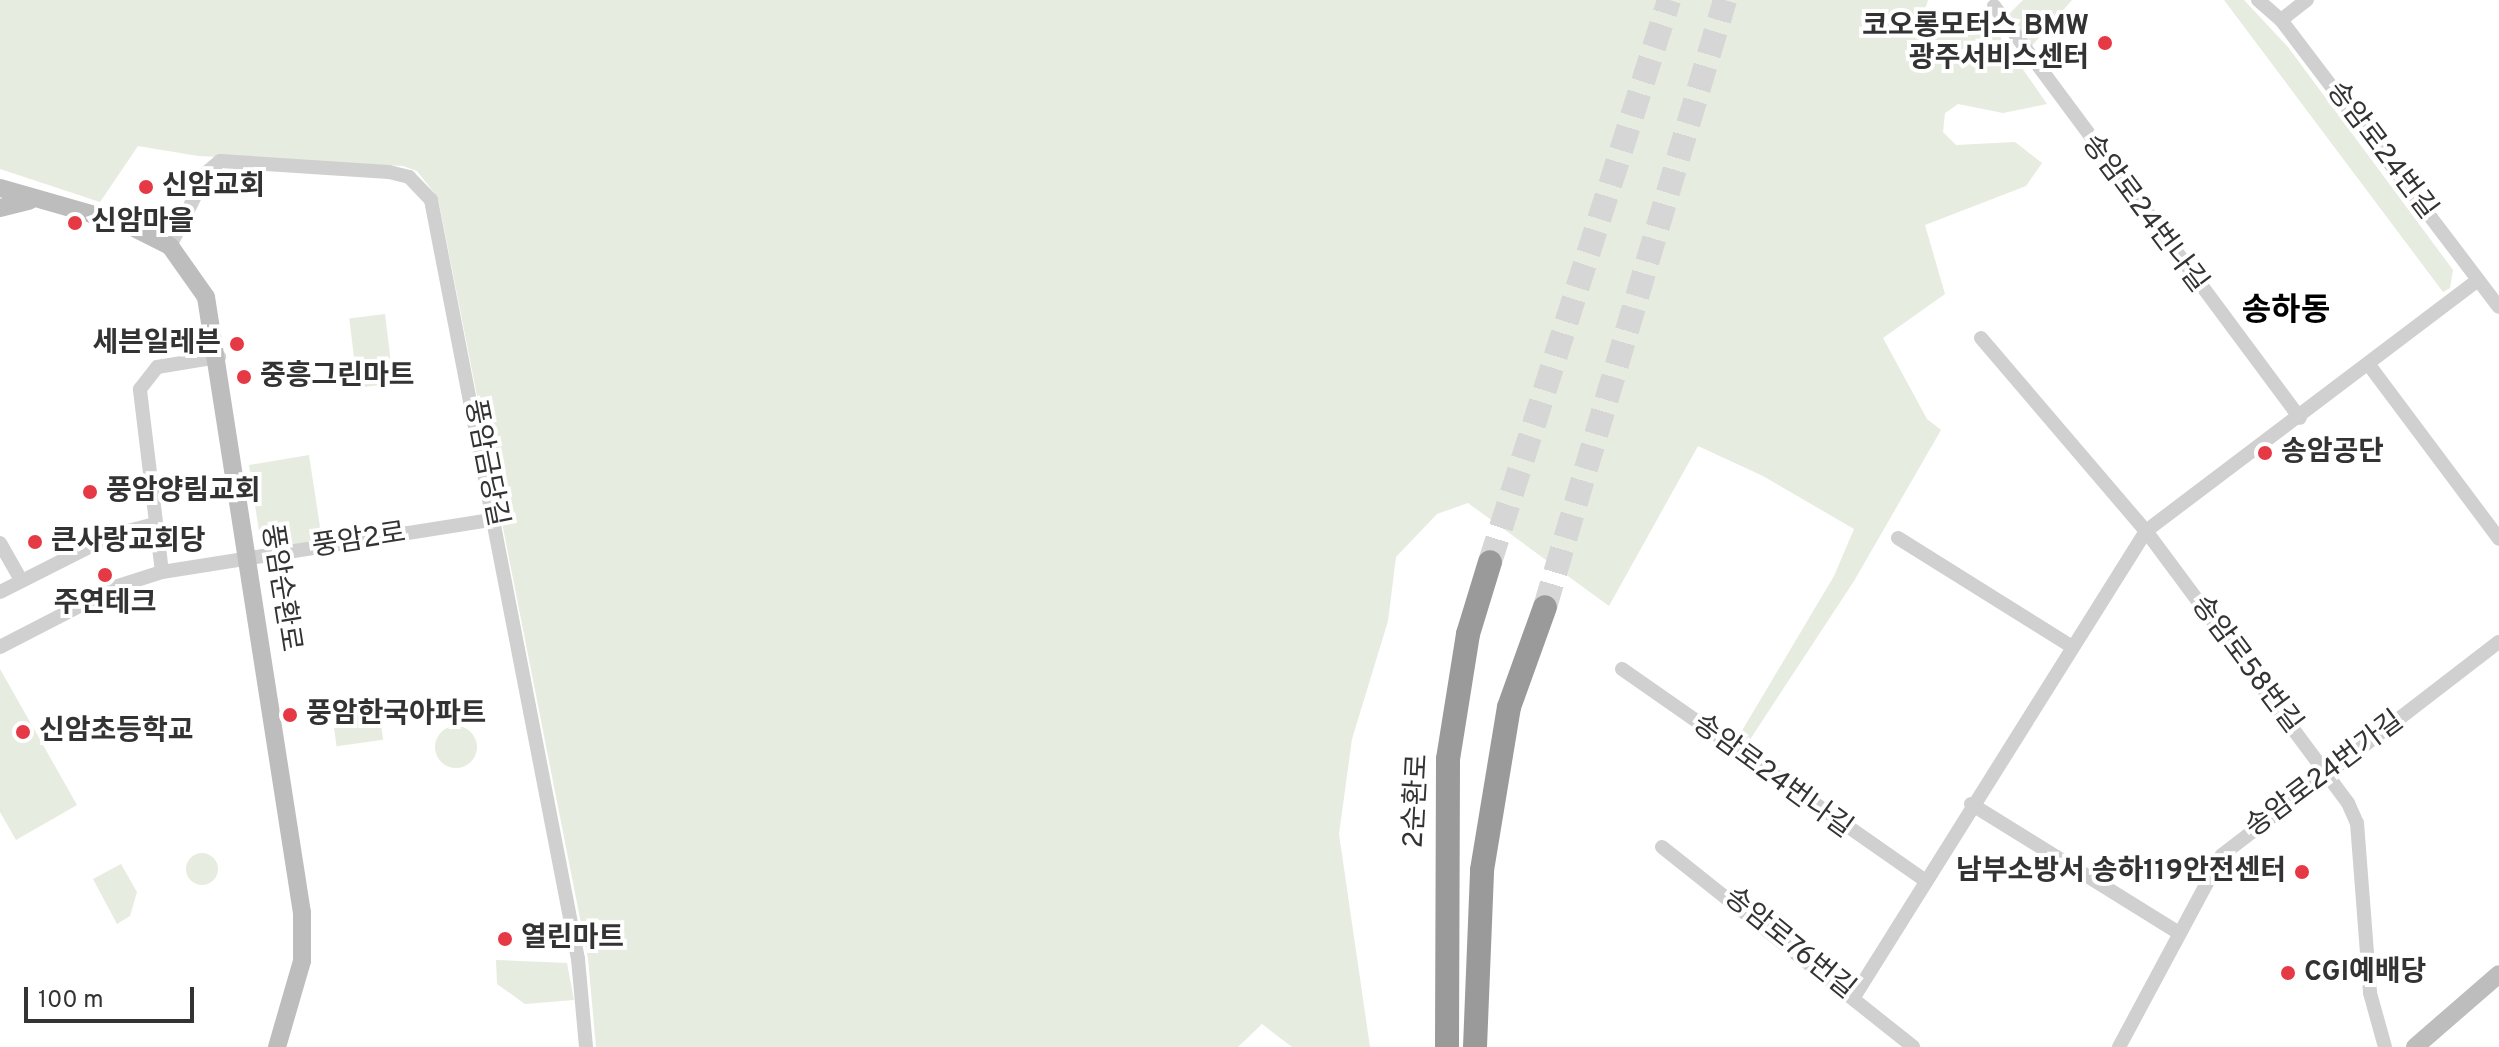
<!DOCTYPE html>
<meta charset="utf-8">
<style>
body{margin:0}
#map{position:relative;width:2499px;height:1047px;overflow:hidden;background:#fff;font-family:Overpass,"Noto Sans KR",sans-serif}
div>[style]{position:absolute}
.green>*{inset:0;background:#e6ecdf;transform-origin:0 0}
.round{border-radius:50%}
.highway-tunnel>*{height:24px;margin-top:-12px;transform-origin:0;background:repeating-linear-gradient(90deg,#d6d6d6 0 24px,transparent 0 36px)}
.street>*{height:14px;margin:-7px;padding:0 7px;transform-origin:7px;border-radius:7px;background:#d0d0d0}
.secondary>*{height:18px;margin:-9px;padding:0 9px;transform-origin:9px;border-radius:9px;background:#bdbdbd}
.highway>*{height:24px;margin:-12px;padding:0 12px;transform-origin:12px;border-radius:12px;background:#9a9a9a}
.dots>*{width:22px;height:22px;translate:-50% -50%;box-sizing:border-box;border:4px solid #fff;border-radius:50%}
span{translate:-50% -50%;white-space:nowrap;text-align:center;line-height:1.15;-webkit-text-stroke:8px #fff;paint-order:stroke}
.poi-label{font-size:28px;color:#333;font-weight:700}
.right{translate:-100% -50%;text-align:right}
.left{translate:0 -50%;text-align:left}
.street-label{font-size:28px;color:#333}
.quarter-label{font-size:32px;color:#000;font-weight:700}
.scale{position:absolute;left:24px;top:987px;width:170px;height:36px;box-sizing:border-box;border:4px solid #333;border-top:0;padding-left:10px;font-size:24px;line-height:28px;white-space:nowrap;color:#333;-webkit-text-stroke:6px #fff;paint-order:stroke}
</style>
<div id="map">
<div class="green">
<div style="clip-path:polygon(0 0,1928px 0,1924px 12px,1939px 26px,1995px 29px,2047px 104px,2003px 113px,1958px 104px,1945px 113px,1943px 132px,1956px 145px,2015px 142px,2042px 163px,2026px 186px,1925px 225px,1945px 294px,1883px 338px,1927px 419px,1941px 430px,1854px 581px,1749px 741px,1740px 734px,1834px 576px,1854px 529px,1763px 476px,1698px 446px,1609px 606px,1468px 503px,1437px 514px,1396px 557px,1388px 621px,1352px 739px,1339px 834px,1370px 1047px,1292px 1047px,1262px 1024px,1238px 1047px,596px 1047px,588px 959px,438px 198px,417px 171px,403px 166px,198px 156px,138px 146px,100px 202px,0 169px)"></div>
<div style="clip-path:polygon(2023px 0,2072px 0,2031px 47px,2009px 14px)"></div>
<div style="clip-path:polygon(2224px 0,2244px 0,2288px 47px,2453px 270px,2450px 288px,2443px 292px)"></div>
<div style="left:385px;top:314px;width:70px;height:36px;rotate:83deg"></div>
<div style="clip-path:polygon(309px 455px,322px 540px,272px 548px,260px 538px,249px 465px)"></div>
<div style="clip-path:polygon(0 669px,77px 805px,16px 840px,0 812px)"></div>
<div style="left:378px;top:703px;width:37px;height:47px;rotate:82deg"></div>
<div class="round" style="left:435px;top:726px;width:42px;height:42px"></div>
<div class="round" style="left:186px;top:853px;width:32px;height:32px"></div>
<div style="clip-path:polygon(121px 864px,137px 892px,130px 916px,117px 924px,93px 879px)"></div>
<div style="clip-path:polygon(496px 960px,567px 963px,574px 1000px,525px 1004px,497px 984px)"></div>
</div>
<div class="highway-tunnel">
<div style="left:1490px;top:562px;width:590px;rotate:-72.33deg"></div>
<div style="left:1545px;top:607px;width:633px;rotate:-73.48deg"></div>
</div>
<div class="street">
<div style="left:2258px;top:0;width:30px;rotate:41deg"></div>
<div style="left:2281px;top:20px;width:360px;rotate:52.8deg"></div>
<div style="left:1994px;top:6px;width:513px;rotate:53.4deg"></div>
<div style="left:2281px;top:20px;width:33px;rotate:-38deg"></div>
<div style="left:170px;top:246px;width:83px;rotate:-63.4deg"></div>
<div style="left:207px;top:172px;width:17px;rotate:-40deg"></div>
<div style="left:220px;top:161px;width:169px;rotate:3.7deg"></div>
<div style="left:389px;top:172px;width:21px;rotate:14deg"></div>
<div style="left:409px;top:177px;width:32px;rotate:46deg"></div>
<div style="left:431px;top:200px;width:773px;rotate:79.04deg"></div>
<div style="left:578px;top:959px;width:88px;rotate:84.8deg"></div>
<div style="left:1981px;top:338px;width:254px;rotate:49.5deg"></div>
<div style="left:2146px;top:531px;width:339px;rotate:53.4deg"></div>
<div style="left:2348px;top:803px;width:22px;rotate:66deg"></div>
<div style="left:2357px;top:823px;width:170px;rotate:85.6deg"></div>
<div style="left:2370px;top:993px;width:56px;rotate:74.5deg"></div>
<div style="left:2369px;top:365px;width:217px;rotate:53.2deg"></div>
<div style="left:1898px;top:538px;width:204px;rotate:32deg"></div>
<div style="left:0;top:543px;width:43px;rotate:60.4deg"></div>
<div style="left:162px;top:572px;width:184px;rotate:-96.9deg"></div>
<div style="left:140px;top:389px;width:28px;rotate:-52deg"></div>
<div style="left:157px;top:367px;width:63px;rotate:-9.2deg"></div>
<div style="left:0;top:592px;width:127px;rotate:-26.8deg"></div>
<div style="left:113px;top:535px;width:43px;rotate:-14.7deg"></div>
<div style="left:0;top:647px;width:133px;rotate:-27.3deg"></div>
<div style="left:118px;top:586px;width:46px;rotate:-17.7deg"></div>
<div style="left:162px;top:572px;width:338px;rotate:-9deg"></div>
<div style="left:1622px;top:669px;width:369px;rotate:34.9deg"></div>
<div style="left:1971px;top:804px;width:241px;rotate:31.8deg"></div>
<div style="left:1662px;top:847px;width:321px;rotate:38.5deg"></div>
<div style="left:1854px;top:997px;width:550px;rotate:-57.93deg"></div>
<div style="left:2146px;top:531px;width:416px;rotate:-37.1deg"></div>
<div style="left:2119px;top:1047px;width:218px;rotate:-61.8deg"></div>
<div style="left:2222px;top:855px;width:349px;rotate:-37.6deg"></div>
</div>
<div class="secondary">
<div style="left:0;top:188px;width:131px;rotate:15.9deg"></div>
<div style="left:126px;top:224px;width:49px;rotate:26.6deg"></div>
<div style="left:170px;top:246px;width:62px;rotate:54.8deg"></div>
<div style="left:206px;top:297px;width:623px;rotate:81.14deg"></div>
<div style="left:302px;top:913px;width:48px;rotate:90deg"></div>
<div style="left:302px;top:961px;width:90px;rotate:106.2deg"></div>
<div style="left:0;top:208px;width:30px;rotate:-14deg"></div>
<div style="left:2415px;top:1047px;width:111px;rotate:-41deg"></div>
</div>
<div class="highway">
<div style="left:1447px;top:1047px;width:288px;rotate:-89.8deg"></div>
<div style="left:1448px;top:759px;width:127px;rotate:-80.9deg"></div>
<div style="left:1468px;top:634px;width:75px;rotate:-73deg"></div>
<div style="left:1475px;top:1047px;width:177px;rotate:-87.7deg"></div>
<div style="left:1482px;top:870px;width:165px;rotate:-80.6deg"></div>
<div style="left:1509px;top:707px;width:106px;rotate:-70.2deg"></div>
</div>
<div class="dots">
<div style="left:2105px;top:43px;background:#e63946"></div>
<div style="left:146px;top:187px;background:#e63946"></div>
<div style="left:75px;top:223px;background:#e63946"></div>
<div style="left:237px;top:344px;background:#e63946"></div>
<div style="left:244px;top:377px;background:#e63946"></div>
<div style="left:2265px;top:453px;background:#e63946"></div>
<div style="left:90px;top:492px;background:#e63946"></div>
<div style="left:35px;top:542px;background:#e63946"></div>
<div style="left:105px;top:575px;background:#e63946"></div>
<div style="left:290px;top:715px;background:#e63946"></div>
<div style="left:23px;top:732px;background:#e63946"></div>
<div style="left:2302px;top:872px;background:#e63946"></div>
<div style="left:505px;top:939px;background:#e63946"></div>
<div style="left:2288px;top:973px;background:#e63946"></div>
</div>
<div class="poi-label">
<span class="right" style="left:2089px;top:43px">코오롱모터스 BMW<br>광주서비스센터</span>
<span class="left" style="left:162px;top:187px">신암교회</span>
<span class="left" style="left:91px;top:223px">신암마을</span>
<span class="right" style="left:221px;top:344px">세븐일레븐</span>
<span class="left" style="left:260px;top:377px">중흥그린마트</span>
<span class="left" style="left:2281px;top:453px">송암공단</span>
<span class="left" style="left:106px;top:492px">풍암양림교회</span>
<span class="left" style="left:51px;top:542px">큰사랑교회당</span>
<span style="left:105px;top:604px">주연테크</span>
<span class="left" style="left:306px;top:715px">풍암한국아파트</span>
<span class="left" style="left:39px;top:732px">신암초등학교</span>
<span class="right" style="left:2286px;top:872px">남부소방서 송하119안전센터</span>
<span class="left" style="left:521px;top:939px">열린마트</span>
<span class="left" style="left:2304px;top:973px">CGI예배당</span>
</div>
<div class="street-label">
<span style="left:2381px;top:151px;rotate:53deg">송암로24번길</span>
<span style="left:2144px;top:214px;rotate:53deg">송암로24번나길</span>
<span style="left:485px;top:463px;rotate:79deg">풍암금당길</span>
<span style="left:359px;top:541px;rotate:-9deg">풍암2로</span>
<span style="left:280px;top:588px;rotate:81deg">풍암순환로</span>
<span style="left:2246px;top:665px;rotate:53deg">송암로58번길</span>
<span style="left:2325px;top:775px;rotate:-37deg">송암로24번가길</span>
<span style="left:1772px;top:777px;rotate:36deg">송암로24번나길</span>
<span style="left:1417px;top:801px;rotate:-87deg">2순환로</span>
<span style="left:1789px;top:944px;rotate:39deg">송암로76번길</span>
</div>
<div class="quarter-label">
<span style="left:2286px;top:312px">송하동</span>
</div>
<div class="scale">100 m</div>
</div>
